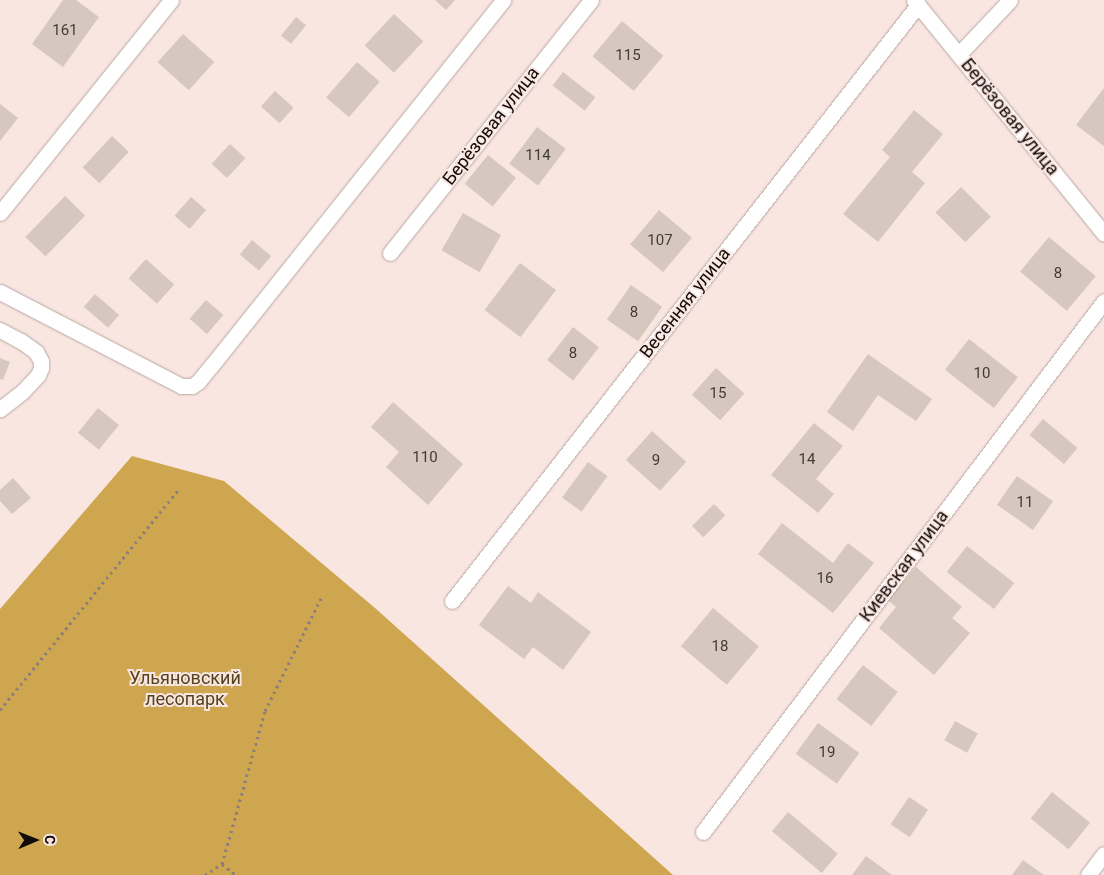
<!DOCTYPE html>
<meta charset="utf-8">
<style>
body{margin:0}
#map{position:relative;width:1104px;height:875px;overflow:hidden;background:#f9e6e1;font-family:Roboto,sans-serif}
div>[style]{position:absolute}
.forest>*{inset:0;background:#cea64f}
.building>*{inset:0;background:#d6c8be;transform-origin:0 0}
.path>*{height:3px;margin-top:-1.5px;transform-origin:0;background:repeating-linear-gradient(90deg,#8b7e7b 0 2.5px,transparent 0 6.5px)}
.roads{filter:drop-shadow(0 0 1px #b8a7a2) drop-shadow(0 0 1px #b8a7a2)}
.minor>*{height:15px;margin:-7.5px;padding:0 7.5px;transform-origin:7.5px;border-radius:7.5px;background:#fff}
span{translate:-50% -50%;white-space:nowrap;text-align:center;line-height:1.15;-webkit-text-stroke:4px #f9e6e1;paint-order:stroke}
.number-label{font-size:15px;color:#423a37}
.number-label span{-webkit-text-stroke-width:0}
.street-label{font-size:18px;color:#110b0a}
.park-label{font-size:18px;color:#53421d}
.north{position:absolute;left:10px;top:815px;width:50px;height:50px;-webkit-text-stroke:4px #f9e6e1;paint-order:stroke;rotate:89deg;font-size:14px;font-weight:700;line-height:20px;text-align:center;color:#110b0a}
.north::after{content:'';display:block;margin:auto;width:18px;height:22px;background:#110b0a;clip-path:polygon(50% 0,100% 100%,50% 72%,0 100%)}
</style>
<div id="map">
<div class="forest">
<div style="clip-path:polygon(132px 456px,224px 481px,375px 608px,673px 875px,0 875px,0 609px)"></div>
</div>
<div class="building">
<div style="clip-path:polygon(63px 0,76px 0,99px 17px,63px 67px,32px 44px)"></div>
<div style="clip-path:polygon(435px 0,455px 0,446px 10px)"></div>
<div style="left:394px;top:14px;width:40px;height:43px;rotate:43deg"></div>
<div style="left:296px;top:17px;width:13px;height:24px;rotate:39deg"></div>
<div style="left:622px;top:21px;width:54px;height:46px;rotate:40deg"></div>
<div style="left:183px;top:34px;width:42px;height:38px;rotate:42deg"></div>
<div style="left:357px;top:62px;width:30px;height:47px;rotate:41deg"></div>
<div style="left:563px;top:72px;width:41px;height:17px;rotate:38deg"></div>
<div style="clip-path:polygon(1104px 88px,1104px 146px,1076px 125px)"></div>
<div style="left:275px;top:91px;width:25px;height:21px;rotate:42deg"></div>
<div style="clip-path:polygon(0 104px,18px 118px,0 141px)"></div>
<div style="clip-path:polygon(914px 110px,943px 134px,912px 172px,925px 183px,878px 242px,843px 214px,890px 157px,882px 150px)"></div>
<div style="left:537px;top:127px;width:36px;height:46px;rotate:37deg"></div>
<div style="left:112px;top:136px;width:23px;height:43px;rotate:43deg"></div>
<div style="left:230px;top:144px;width:21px;height:27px;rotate:43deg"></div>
<div style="left:488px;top:155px;width:36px;height:37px;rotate:39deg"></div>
<div style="left:961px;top:187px;width:42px;height:36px;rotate:45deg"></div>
<div style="left:65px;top:196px;width:28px;height:57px;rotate:44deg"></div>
<div style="left:191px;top:197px;width:20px;height:25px;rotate:41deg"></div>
<div style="left:659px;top:210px;width:43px;height:45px;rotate:40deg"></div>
<div style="left:463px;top:213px;width:44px;height:43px;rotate:30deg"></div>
<div style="left:1049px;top:237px;width:61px;height:45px;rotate:40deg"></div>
<div style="left:252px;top:240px;width:25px;height:19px;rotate:40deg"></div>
<div style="left:146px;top:259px;width:38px;height:26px;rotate:42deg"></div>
<div style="left:520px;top:263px;width:45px;height:59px;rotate:37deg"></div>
<div style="left:631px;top:285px;width:38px;height:42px;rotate:35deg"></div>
<div style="left:95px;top:294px;width:32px;height:17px;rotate:41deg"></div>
<div style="left:206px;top:300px;width:23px;height:25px;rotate:41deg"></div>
<div style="left:573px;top:327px;width:33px;height:42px;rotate:38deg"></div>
<div style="left:969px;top:339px;width:62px;height:39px;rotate:38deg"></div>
<div style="clip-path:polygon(868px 354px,932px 399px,916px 421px,878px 395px,853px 431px,827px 412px)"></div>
<div style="clip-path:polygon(0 358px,10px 362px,3px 380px,0 379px)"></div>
<div style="left:716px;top:368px;width:38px;height:36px;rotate:42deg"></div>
<div style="clip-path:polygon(393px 402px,463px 464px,428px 505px,386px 467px,399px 452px,371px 427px)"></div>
<div style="left:98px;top:408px;width:27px;height:32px;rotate:39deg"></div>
<div style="left:1043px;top:419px;width:45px;height:21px;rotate:40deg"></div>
<div style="clip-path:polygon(814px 423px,843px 446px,816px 479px,834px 494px,818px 513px,771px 475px)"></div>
<div style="left:652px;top:431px;width:46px;height:39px;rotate:42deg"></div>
<div style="left:588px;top:462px;width:24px;height:44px;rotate:36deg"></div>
<div style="left:1017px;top:476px;width:44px;height:35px;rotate:35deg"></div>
<div style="clip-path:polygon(13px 478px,31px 498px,12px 514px,0 501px,0 490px)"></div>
<div style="left:714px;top:504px;width:16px;height:31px;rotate:45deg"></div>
<div style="clip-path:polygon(782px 523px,833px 563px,848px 543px,874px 563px,833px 613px,758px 554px)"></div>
<div style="left:967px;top:546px;width:60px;height:33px;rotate:38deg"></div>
<div style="clip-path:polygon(916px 567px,962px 607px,952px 618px,970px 633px,934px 675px,879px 628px,896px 607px,888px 600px)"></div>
<div style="clip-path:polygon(508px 586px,531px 603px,538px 592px,591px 632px,563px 670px,533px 647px,524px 659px,479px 625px)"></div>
<div style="left:713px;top:608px;width:60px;height:50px;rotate:40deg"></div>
<div style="left:863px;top:665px;width:44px;height:43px;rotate:38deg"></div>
<div style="left:955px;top:721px;width:26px;height:22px;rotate:29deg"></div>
<div style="left:818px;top:723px;width:51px;height:38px;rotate:36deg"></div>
<div style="left:1052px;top:792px;width:49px;height:34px;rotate:39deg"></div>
<div style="left:909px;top:797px;width:23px;height:33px;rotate:34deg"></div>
<div style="left:788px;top:812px;width:65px;height:25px;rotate:40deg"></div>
<div style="clip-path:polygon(866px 856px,892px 875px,852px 875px)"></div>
<div style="clip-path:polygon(1023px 860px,1044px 875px,1012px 875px)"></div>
</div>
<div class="path">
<div style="left:0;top:710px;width:283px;rotate:-51deg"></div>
<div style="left:222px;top:864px;width:159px;rotate:-74.3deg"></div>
<div style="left:265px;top:711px;width:126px;rotate:-63.6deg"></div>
<div style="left:205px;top:875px;width:20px;rotate:-33deg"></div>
<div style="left:222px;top:864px;width:18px;rotate:38deg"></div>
</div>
<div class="roads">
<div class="minor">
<div style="left:914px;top:0;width:301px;rotate:50.9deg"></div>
<div style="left:959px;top:54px;width:74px;rotate:-46.6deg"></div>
<div style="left:0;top:213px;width:273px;rotate:-51.2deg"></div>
<div style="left:390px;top:253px;width:323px;rotate:-51.5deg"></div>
<div style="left:0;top:292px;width:204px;rotate:27.4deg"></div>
<div style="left:181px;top:386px;width:11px"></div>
<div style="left:192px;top:386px;width:7px;rotate:-34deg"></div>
<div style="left:198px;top:382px;width:22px;rotate:-51deg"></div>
<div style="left:212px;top:365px;width:467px;rotate:-51.4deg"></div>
<div style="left:0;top:330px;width:24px;rotate:28deg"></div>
<div style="left:21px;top:341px;width:19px;rotate:36deg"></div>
<div style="left:36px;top:352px;width:10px;rotate:61deg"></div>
<div style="left:41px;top:361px;width:7px;rotate:90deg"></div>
<div style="left:41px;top:368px;width:8px;rotate:113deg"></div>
<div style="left:38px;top:375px;width:23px;rotate:133deg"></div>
<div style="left:22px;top:392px;width:28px;rotate:142deg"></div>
<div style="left:452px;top:601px;width:757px;rotate:-51.98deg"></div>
<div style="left:703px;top:832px;width:665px;rotate:-52.94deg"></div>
<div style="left:1088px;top:875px;width:26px;rotate:-53deg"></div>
</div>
</div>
<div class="number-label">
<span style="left:65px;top:31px">161</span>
<span style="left:628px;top:56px">115</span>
<span style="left:538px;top:156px">114</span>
<span style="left:660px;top:241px">107</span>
<span style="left:1058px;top:274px">8</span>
<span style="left:634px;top:313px">8</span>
<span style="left:573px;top:354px">8</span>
<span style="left:982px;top:374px">10</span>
<span style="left:718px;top:394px">15</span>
<span style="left:425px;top:458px">110</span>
<span style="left:807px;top:460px">14</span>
<span style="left:656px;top:461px">9</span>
<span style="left:1025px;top:503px">11</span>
<span style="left:825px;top:579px">16</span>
<span style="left:720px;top:647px">18</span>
<span style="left:827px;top:753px">19</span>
</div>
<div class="street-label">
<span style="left:1010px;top:117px;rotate:51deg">Берёзовая улица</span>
<span style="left:491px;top:126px;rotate:-52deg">Берёзовая улица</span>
<span style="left:685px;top:303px;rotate:-52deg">Весенняя улица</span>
<span style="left:904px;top:566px;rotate:-53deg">Киевская улица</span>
</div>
<div class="park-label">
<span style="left:185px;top:689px">Ульяновский<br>лесопарк</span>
</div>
<div class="north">С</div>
</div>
